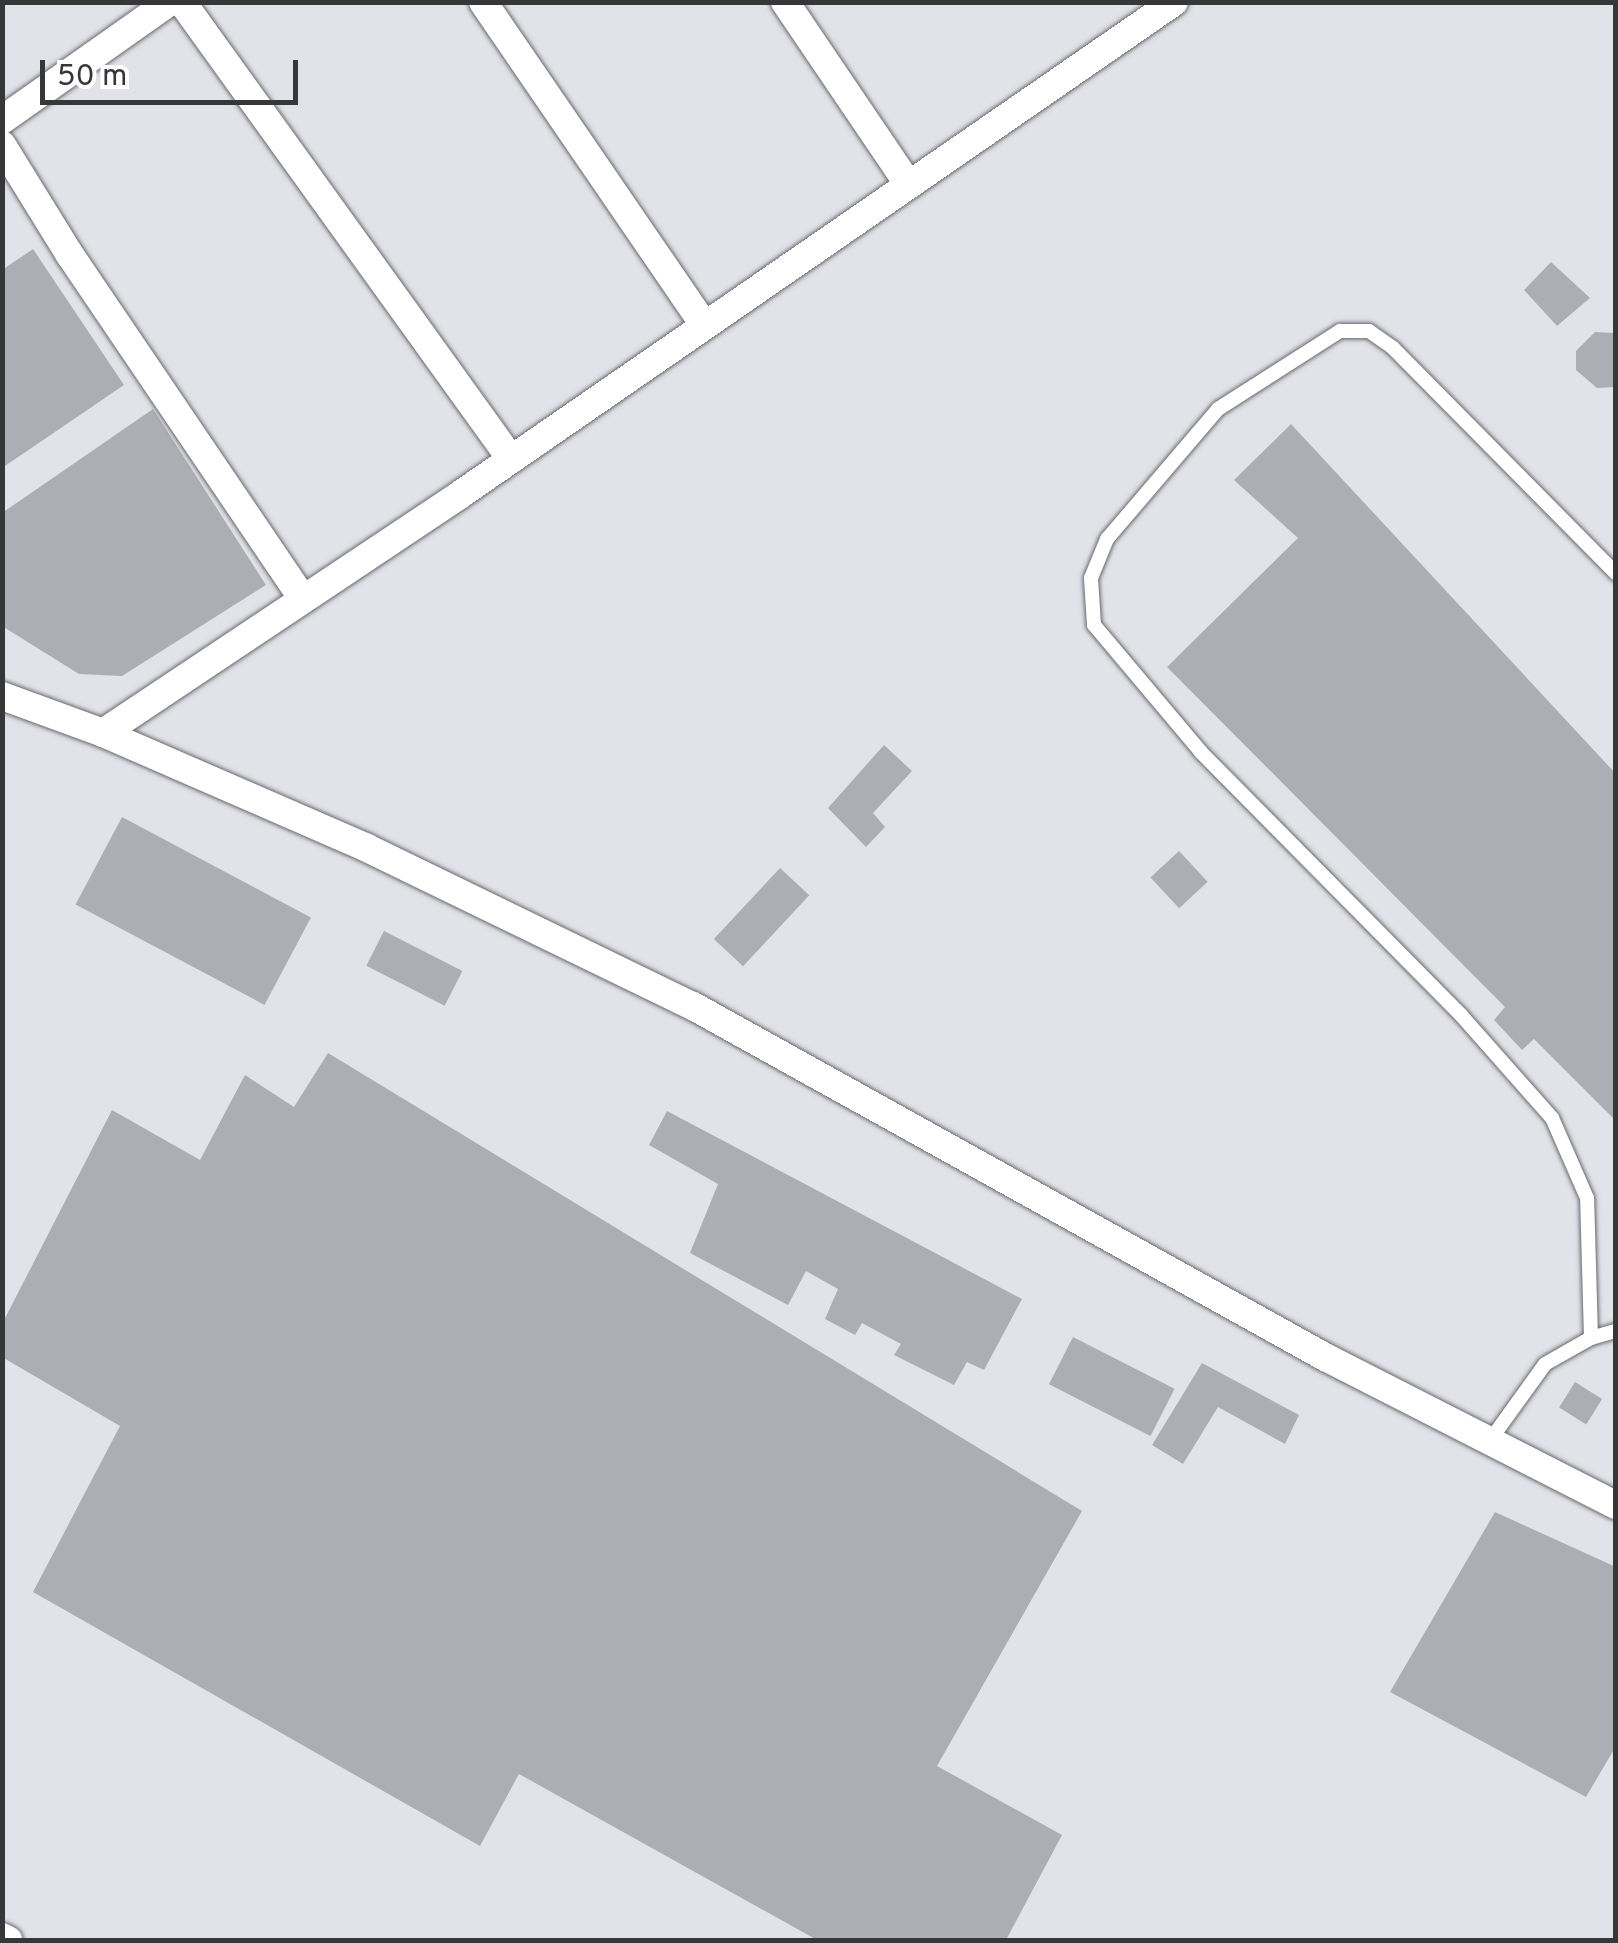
<!DOCTYPE html>
<style>
body{margin:0}
#map{position:relative;width:1618px;height:1943px;overflow:hidden;background:#e2e3e9;font-family:Overpass,sans-serif}
div>[style]{position:absolute}
.building>*{inset:0;background:#adaeb3;transform-origin:0 0}
.roads{filter:drop-shadow(0 0 2px #68696e) drop-shadow(0 0 2px #68696e)}
.service>*{height:14px;margin:-7px;padding:0 7px;transform-origin:7px;border-radius:7px;background:#fff}
.minor>*{height:28px;margin:-14px;padding:0 14px;transform-origin:14px;border-radius:14px;background:#fff}
span{translate:-50% -50%;white-space:nowrap;text-align:center;line-height:1.15;-webkit-text-stroke:8px #fff;paint-order:stroke}
.frame{position:absolute;inset:0;border:5px solid #363739;pointer-events:none}
.scale{position:absolute;left:40px;top:60px;width:258px;height:45px;box-sizing:border-box;border:5px solid #363739;border-top:0;padding-left:12px;font-size:30px;line-height:35px;white-space:nowrap;color:#363739;-webkit-text-stroke:8px #fff;paint-order:stroke}
</style>
<div id="map">
<div class="building">
<div style="clip-path:polygon(33px 249px,124px 385px,2px 468px,2px 270px)"></div>
<div style="clip-path:polygon(1551px 262px,1590px 298px,1557px 326px,1524px 290px)"></div>
<div style="clip-path:polygon(1595px 332px,1616px 333px,1616px 387px,1597px 388px,1576px 370px,1576px 351px)"></div>
<div style="clip-path:polygon(153px 409px,266px 585px,122px 676px,79px 674px,2px 626px,2px 513px)"></div>
<div style="clip-path:polygon(1291px 424px,1616px 774px,1616px 1121px,1534px 1039px,1522px 1050px,1494px 1020px,1505px 1007px,1167px 667px,1298px 538px,1234px 480px)"></div>
<div style="clip-path:polygon(884px 745px,912px 771px,873px 813px,885px 827px,866px 847px,828px 808px)"></div>
<div style="left:122px;top:817px;width:214px;height:99px;rotate:28deg"></div>
<div style="left:1179px;top:851px;width:42px;height:39px;rotate:47deg"></div>
<div style="left:780px;top:868px;width:40px;height:97px;rotate:43deg"></div>
<div style="left:384px;top:931px;width:88px;height:39px;rotate:27deg"></div>
<div style="clip-path:polygon(328px 1053px,1082px 1511px,937px 1766px,1062px 1835px,1006px 1940px,817px 1940px,519px 1774px,480px 1846px,33px 1592px,120px 1426px,2px 1357px,2px 1324px,112px 1110px,200px 1160px,245px 1075px,294px 1107px)"></div>
<div style="clip-path:polygon(667px 1111px,1022px 1299px,984px 1370px,967px 1362px,954px 1385px,894px 1355px,901px 1344px,862px 1323px,855px 1335px,825px 1319px,838px 1289px,806px 1271px,788px 1305px,690px 1253px,718px 1184px,649px 1145px)"></div>
<div style="left:1073px;top:1337px;width:114px;height:53px;rotate:27deg"></div>
<div style="clip-path:polygon(1202px 1363px,1299px 1415px,1285px 1444px,1218px 1407px,1183px 1464px,1152px 1445px)"></div>
<div style="left:1575px;top:1382px;width:32px;height:30px;rotate:32deg"></div>
<div style="clip-path:polygon(1495px 1512px,1616px 1567px,1616px 1746px,1586px 1797px,1390px 1692px)"></div>
</div>
<div class="roads">
<div class="service">
<div style="left:1591px;top:1338px;width:140px;rotate:-91.6deg"></div>
<div style="left:1587px;top:1198px;width:87px;rotate:-113.6deg"></div>
<div style="left:1552px;top:1118px;width:137px;rotate:-131.5deg"></div>
<div style="left:1461px;top:1015px;width:370px;rotate:-134.7deg"></div>
<div style="left:1201px;top:752px;width:166px;rotate:-130.1deg"></div>
<div style="left:1094px;top:625px;width:47px;rotate:-93.7deg"></div>
<div style="left:1091px;top:578px;width:42px;rotate:-67.7deg"></div>
<div style="left:1107px;top:539px;width:171px;rotate:-49.5deg"></div>
<div style="left:1218px;top:409px;width:145px;rotate:-32.6deg"></div>
<div style="left:1340px;top:331px;width:29px"></div>
<div style="left:1369px;top:331px;width:29px;rotate:35deg"></div>
<div style="left:1393px;top:348px;width:317px;rotate:45.3deg"></div>
<div style="left:1491px;top:1439px;width:92px;rotate:-54.2deg"></div>
<div style="left:1545px;top:1364px;width:53px;rotate:-29.5deg"></div>
<div style="left:1591px;top:1338px;width:26px;rotate:-16deg"></div>
</div>
<div class="minor">
<div style="left:182px;top:2px;width:563px;rotate:54.25deg"></div>
<div style="left:483px;top:2px;width:391px;rotate:55.6deg"></div>
<div style="left:785px;top:2px;width:220px;rotate:55.9deg"></div>
<div style="left:2px;top:120px;width:204px;rotate:-35.2deg"></div>
<div style="left:2px;top:145px;width:129px;rotate:58.3deg"></div>
<div style="left:70px;top:255px;width:414px;rotate:55.9deg"></div>
<div style="left:2px;top:696px;width:108px;rotate:20.1deg"></div>
<div style="left:103px;top:733px;width:288px;rotate:23.5deg"></div>
<div style="left:367px;top:848px;width:362px;rotate:25.9deg"></div>
<div style="left:693px;top:1006px;width:723px;rotate:29.05deg"></div>
<div style="left:1325px;top:1357px;width:326px;rotate:27deg"></div>
<div style="left:103px;top:733px;width:430px;rotate:-33.7deg"></div>
<div style="left:461px;top:494px;width:866px;rotate:-34.61deg"></div>
<div style="left:2px;top:1937px;width:7px;rotate:27deg"></div>
</div>
</div>
<div class="frame"></div>
<div class="scale">50 m</div>
</div>
